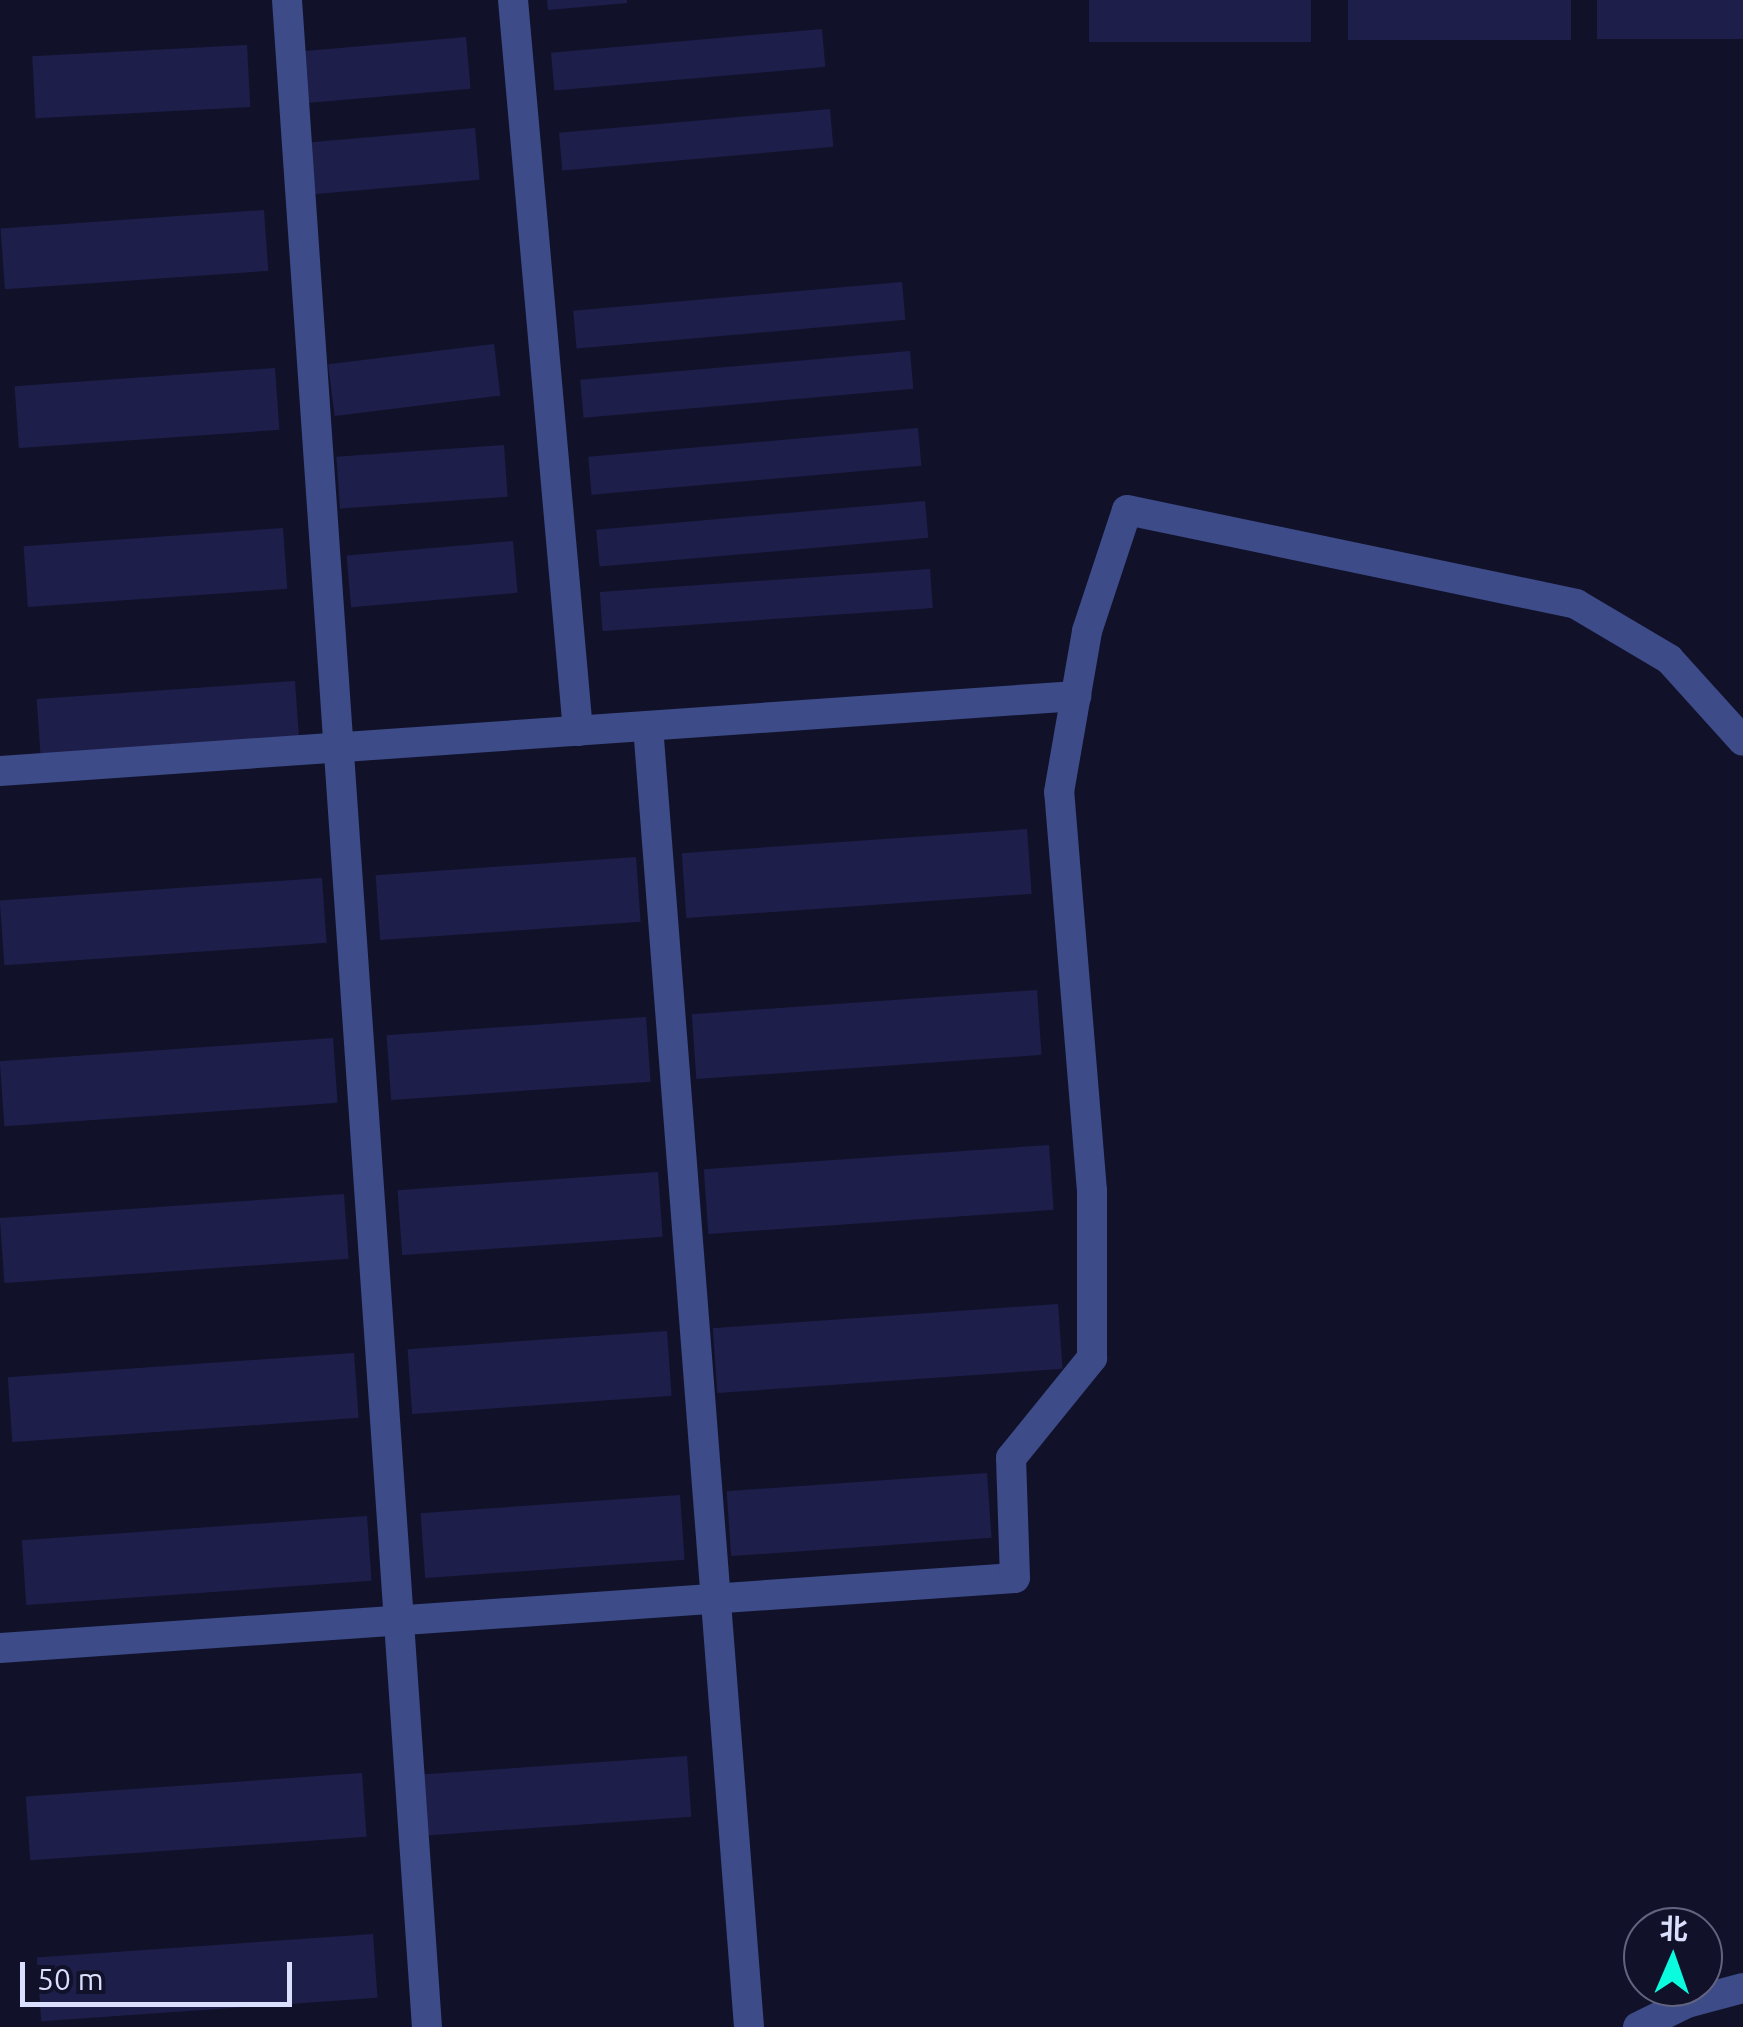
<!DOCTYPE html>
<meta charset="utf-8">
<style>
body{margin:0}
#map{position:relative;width:1743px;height:2027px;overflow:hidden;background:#11122a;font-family:Ubuntu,"Noto Sans SC",sans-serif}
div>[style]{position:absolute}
.building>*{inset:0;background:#1e1e4b;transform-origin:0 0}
.minor>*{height:30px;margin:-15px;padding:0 15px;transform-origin:15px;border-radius:15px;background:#3d4b88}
span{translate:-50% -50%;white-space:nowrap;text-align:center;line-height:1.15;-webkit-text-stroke:9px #11122a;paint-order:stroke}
.north{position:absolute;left:1623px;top:1907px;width:100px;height:100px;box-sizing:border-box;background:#11122a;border:2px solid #62647f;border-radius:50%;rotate:2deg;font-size:28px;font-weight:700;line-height:40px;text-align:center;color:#dbdffe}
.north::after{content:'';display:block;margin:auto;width:35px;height:45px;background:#0afbde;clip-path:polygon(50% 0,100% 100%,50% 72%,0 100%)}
.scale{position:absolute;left:20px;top:1962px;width:272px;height:45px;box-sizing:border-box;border:5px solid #dbdffe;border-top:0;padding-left:12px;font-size:30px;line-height:35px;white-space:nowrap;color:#dbdffe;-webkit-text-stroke:8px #11122a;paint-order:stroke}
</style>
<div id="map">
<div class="building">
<div style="clip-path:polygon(547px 0,627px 0,627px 3px,548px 10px)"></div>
<div style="left:1089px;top:0;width:222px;height:42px"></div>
<div style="left:1348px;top:0;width:223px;height:40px"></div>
<div style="left:1597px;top:0;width:146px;height:39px"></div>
<div style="left:822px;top:29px;width:38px;height:272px;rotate:85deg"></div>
<div style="left:466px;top:37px;width:52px;height:167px;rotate:85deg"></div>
<div style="left:247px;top:45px;width:62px;height:215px;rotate:87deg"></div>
<div style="left:830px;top:109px;width:38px;height:272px;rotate:85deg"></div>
<div style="left:475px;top:128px;width:52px;height:167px;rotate:85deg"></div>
<div style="left:264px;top:210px;width:61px;height:264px;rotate:86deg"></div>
<div style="left:902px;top:282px;width:38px;height:330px;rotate:85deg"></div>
<div style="left:494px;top:344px;width:52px;height:167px;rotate:83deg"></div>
<div style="left:910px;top:351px;width:38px;height:331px;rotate:85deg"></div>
<div style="left:275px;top:368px;width:62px;height:261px;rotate:86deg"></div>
<div style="left:918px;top:428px;width:38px;height:331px;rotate:85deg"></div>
<div style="left:504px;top:445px;width:52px;height:168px;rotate:86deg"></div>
<div style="left:925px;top:501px;width:37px;height:330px;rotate:85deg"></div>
<div style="left:283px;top:528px;width:61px;height:260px;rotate:86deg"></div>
<div style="left:513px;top:541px;width:52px;height:167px;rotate:85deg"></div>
<div style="left:930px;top:569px;width:39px;height:331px;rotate:86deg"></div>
<div style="left:295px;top:681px;width:61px;height:259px;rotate:86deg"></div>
<div style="left:1027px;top:829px;width:65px;height:346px;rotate:86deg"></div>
<div style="left:636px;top:857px;width:65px;height:261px;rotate:86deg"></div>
<div style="left:322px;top:878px;width:65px;height:323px;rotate:86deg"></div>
<div style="left:1037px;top:990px;width:65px;height:346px;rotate:86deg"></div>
<div style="left:646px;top:1017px;width:65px;height:260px;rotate:86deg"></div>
<div style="left:333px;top:1038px;width:65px;height:334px;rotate:86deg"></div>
<div style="left:1049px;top:1145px;width:65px;height:346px;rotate:86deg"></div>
<div style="left:658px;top:1172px;width:65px;height:261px;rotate:86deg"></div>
<div style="left:344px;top:1194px;width:65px;height:345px;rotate:86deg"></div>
<div style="left:1058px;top:1304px;width:65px;height:346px;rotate:86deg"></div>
<div style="left:667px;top:1331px;width:65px;height:260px;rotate:86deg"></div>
<div style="left:354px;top:1353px;width:65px;height:347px;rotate:86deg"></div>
<div style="left:987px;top:1473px;width:65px;height:261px;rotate:86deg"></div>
<div style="left:680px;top:1495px;width:65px;height:260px;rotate:86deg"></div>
<div style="left:367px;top:1516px;width:65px;height:346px;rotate:86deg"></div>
<div style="left:687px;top:1756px;width:61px;height:266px;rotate:86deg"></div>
<div style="left:362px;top:1773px;width:64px;height:337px;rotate:86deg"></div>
<div style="left:373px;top:1934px;width:64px;height:337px;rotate:86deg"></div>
</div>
<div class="minor">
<div style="left:287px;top:0;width:2032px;rotate:86.05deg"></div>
<div style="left:513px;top:0;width:734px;rotate:84.92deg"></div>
<div style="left:648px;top:726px;width:1305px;rotate:85.56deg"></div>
<div style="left:0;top:771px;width:1079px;rotate:-3.99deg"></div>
<div style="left:0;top:1648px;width:1017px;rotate:-3.95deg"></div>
<div style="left:1015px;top:1578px;width:120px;rotate:-91.9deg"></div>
<div style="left:1011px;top:1458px;width:129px;rotate:-51deg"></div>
<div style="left:1092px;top:1358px;width:167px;rotate:-90deg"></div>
<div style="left:1092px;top:1191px;width:400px;rotate:-94.7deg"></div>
<div style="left:1059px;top:792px;width:163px;rotate:-80.1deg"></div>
<div style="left:1087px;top:631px;width:127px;rotate:-71.7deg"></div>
<div style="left:1127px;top:510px;width:459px;rotate:11.8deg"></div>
<div style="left:1576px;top:604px;width:108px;rotate:30.6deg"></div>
<div style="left:1669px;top:659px;width:110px;rotate:47.9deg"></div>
<div style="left:1638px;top:2027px;width:55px;rotate:-26.1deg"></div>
<div style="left:1687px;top:2003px;width:58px;rotate:-15deg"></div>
</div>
<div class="north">北</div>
<div class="scale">50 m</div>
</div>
